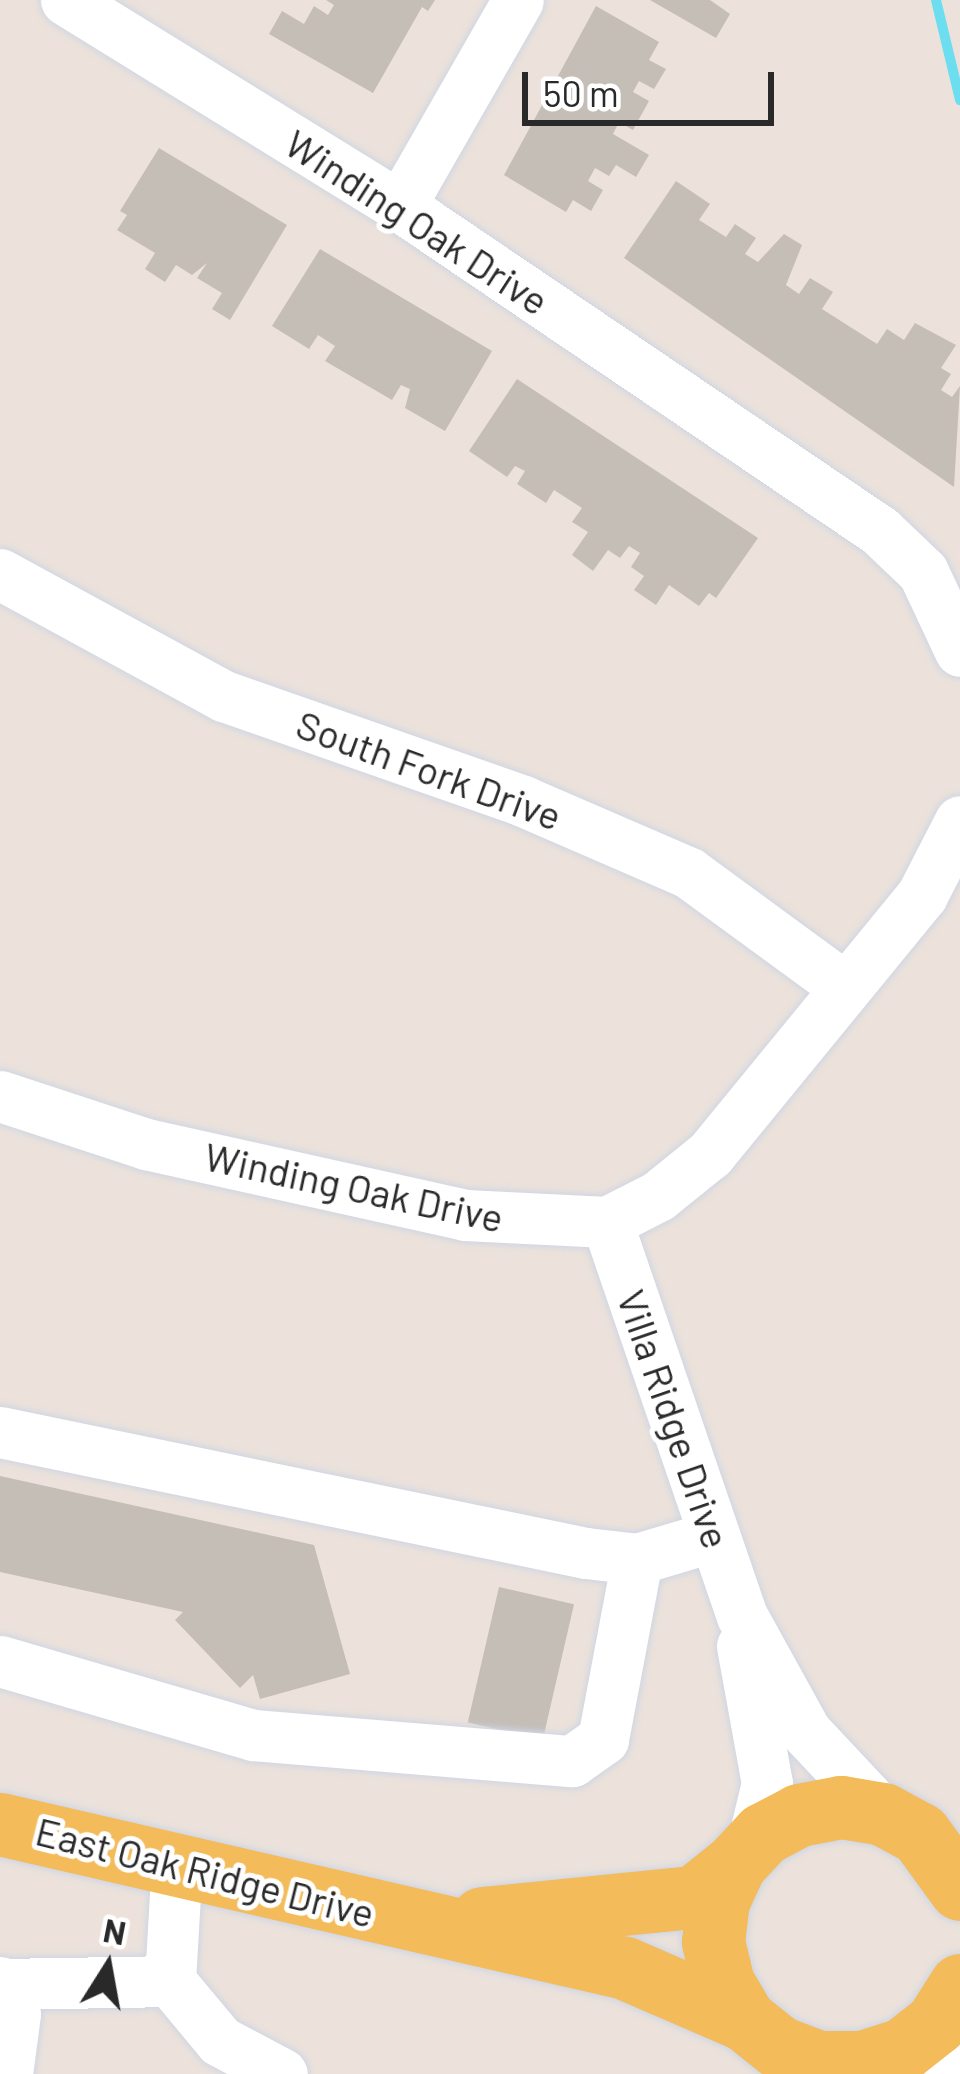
<!DOCTYPE html>
<style>
body{margin:0}
#map{position:relative;width:960px;height:2074px;overflow:hidden;background:#ece2db;font-family:Barlow,sans-serif}
div>[style]{position:absolute}
.stream>*{height:10px;margin:-5px;padding:0 5px;transform-origin:5px;border-radius:5px;background:#6cdef0}
.building>*{inset:0;background:#c4beb7;transform-origin:0 0}
.roads{filter:drop-shadow(0 0 3px #d0d6e3) drop-shadow(0 0 3px #d0d6e3)}
.minor>*{height:51px;margin:-25.5px;padding:0 25.5px;transform-origin:25.5px;border-radius:25.5px;background:#fff}
.major>*{height:63px;margin:-31.5px;padding:0 31.5px;transform-origin:31.5px;border-radius:31.5px;background:#f3bb59}
span{translate:-50% -50%;white-space:nowrap;text-align:center;line-height:1.15;-webkit-text-stroke:10px #fff;paint-order:stroke}
.street-label{font-size:39px;color:#292929}
.north{position:absolute;left:48px;top:1906px;width:120px;height:120px;-webkit-text-stroke:9px #fff;paint-order:stroke;rotate:11deg;font-size:33px;font-weight:700;line-height:48px;text-align:center;color:#292929}
.north::after{content:'';display:block;margin:auto;width:42px;height:54px;background:#292929;clip-path:polygon(50% 0,100% 100%,50% 72%,0 100%)}
.scale{position:absolute;left:522px;top:72px;width:252px;height:54px;box-sizing:border-box;border:6px solid #292929;border-top:0;padding-left:15px;font-size:36px;line-height:42px;white-space:nowrap;color:#292929;-webkit-text-stroke:9px #fff;paint-order:stroke}
</style>
<div id="map">
<div class="stream">
<div style="left:936px;top:0;width:103px;rotate:76.5deg"></div>
</div>
<div class="building">
<div style="clip-path:polygon(326px 0,435px 0,428px 11px,422px 7px,373px 93px,269px 34px,282px 11px,304px 24px,314px 6px,328px 15px,334px 5px)"></div>
<div style="clip-path:polygon(650px 0,710px 0,730px 14px,716px 38px)"></div>
<div style="clip-path:polygon(596px 6px,659px 42px,649px 60px,666px 69px,654px 89px,639px 81px,633px 92px,649px 101px,633px 130px,619px 122px,613px 134px,649px 155px,636px 177px,616px 165px,609px 176px,595px 168px,588px 181px,603px 190px,591px 211px,573px 200px,566px 212px,504px 175px)"></div>
<div style="clip-path:polygon(159px 148px,287px 225px,230px 320px,212px 309px,222px 293px,197px 278px,207px 263px,192px 275px,176px 265px,165px 282px,145px 269px,155px 253px,117px 230px,127px 215px,120px 211px)"></div>
<div style="clip-path:polygon(676px 181px,710px 204px,699px 220px,726px 237px,735px 224px,756px 238px,745px 254px,758px 262px,784px 234px,802px 245px,786px 285px,799px 294px,810px 278px,833px 292px,822px 309px,877px 344px,887px 329px,904px 340px,915px 323px,956px 345px,941px 368px,951px 374px,941px 390px,952px 397px,960px 386px,954px 487px,624px 258px)"></div>
<div style="clip-path:polygon(320px 249px,492px 351px,445px 431px,405px 408px,410px 389px,401px 385px,392px 400px,325px 361px,335px 346px,318px 335px,309px 349px,272px 326px)"></div>
<div style="clip-path:polygon(517px 379px,758px 538px,716px 598px,709px 593px,699px 606px,669px 585px,656px 605px,634px 590px,644px 576px,631px 567px,640px 553px,629px 546px,620px 558px,608px 550px,593px 571px,572px 555px,588px 532px,572px 522px,582px 508px,554px 490px,546px 503px,517px 484px,525px 471px,515px 466px,507px 477px,469px 451px)"></div>
<div style="clip-path:polygon(0 1476px,314px 1545px,350px 1674px,260px 1699px,253px 1675px,240px 1688px,175px 1620px,183px 1612px,0 1572px)"></div>
<div style="left:499px;top:1587px;width:77px;height:139px;rotate:13deg"></div>
</div>
<div class="roads">
<div class="minor">
<div style="left:66px;top:0;width:392px;rotate:31.7deg"></div>
<div style="left:400px;top:206px;width:580px;rotate:34.1deg"></div>
<div style="left:880px;top:531px;width:59px;rotate:43.6deg"></div>
<div style="left:923px;top:572px;width:87px;rotate:64.9deg"></div>
<div style="left:400px;top:206px;width:237px;rotate:-60.2deg"></div>
<div style="left:0;top:574px;width:255px;rotate:28.6deg"></div>
<div style="left:224px;top:696px;width:317px;rotate:19.3deg"></div>
<div style="left:523px;top:801px;width:181px;rotate:23.4deg"></div>
<div style="left:689px;top:873px;width:193px;rotate:36.2deg"></div>
<div style="left:0;top:1096px;width:154px;rotate:18.2deg"></div>
<div style="left:146px;top:1144px;width:327px;rotate:12.5deg"></div>
<div style="left:465px;top:1215px;width:142px;rotate:2.8deg"></div>
<div style="left:607px;top:1222px;width:57px;rotate:-27deg"></div>
<div style="left:658px;top:1196px;width:67px;rotate:-38.9deg"></div>
<div style="left:710px;top:1154px;width:335px;rotate:-50.7deg"></div>
<div style="left:922px;top:895px;width:83px;rotate:-62.8deg"></div>
<div style="left:607px;top:1222px;width:416px;rotate:71.1deg"></div>
<div style="left:742px;top:1616px;width:132px;rotate:61.1deg"></div>
<div style="left:806px;top:1732px;width:112px;rotate:46.8deg"></div>
<div style="left:0;top:1432px;width:598px;rotate:11.67deg"></div>
<div style="left:586px;top:1553px;width:51px;rotate:6.7deg"></div>
<div style="left:637px;top:1559px;width:80px;rotate:-16.6deg"></div>
<div style="left:742px;top:1646px;width:139px;rotate:79.7deg"></div>
<div style="left:767px;top:1783px;width:64px;rotate:103.6deg"></div>
<div style="left:0;top:1661px;width:264px;rotate:16.3deg"></div>
<div style="left:253px;top:1735px;width:320px;rotate:4.7deg"></div>
<div style="left:572px;top:1761px;width:38px;rotate:-35deg"></div>
<div style="left:603px;top:1739px;width:183px;rotate:-79.3deg"></div>
<div style="left:170px;top:1981px;width:78px;rotate:50.2deg"></div>
<div style="left:220px;top:2041px;width:70px;rotate:28deg"></div>
<div style="left:0;top:1982px;width:35px;rotate:65deg"></div>
<div style="left:15px;top:2014px;width:61px;rotate:97.6deg"></div>
<div style="left:2px;top:1984px;width:168px;rotate:-1deg"></div>
<div style="left:170px;top:1981px;width:121px;rotate:-86.7deg"></div>
<div style="left:949px;top:2074px;width:79px;rotate:-86.4deg"></div>
</div>
<div class="major">
<div style="left:0;top:1824px;width:641px;rotate:12.97deg"></div>
<div style="left:625px;top:1968px;width:131px;rotate:23.4deg"></div>
<div style="left:960px;top:1889px;width:68px;rotate:-126deg"></div>
<div style="left:920px;top:1834px;width:42px;rotate:-151.6deg"></div>
<div style="left:883px;top:1814px;width:43px;rotate:-170.5deg"></div>
<div style="left:841px;top:1807px;width:43px;rotate:169.2deg"></div>
<div style="left:799px;top:1815px;width:41px;rotate:152.2deg"></div>
<div style="left:763px;top:1834px;width:41px;rotate:133deg"></div>
<div style="left:735px;top:1864px;width:41px;rotate:114.7deg"></div>
<div style="left:718px;top:1901px;width:41px;rotate:97deg"></div>
<div style="left:713px;top:1942px;width:42px;rotate:76.3deg"></div>
<div style="left:723px;top:1983px;width:43px;rotate:59.3deg"></div>
<div style="left:745px;top:2020px;width:43px;rotate:38.5deg"></div>
<div style="left:779px;top:2047px;width:43px;rotate:20.6deg"></div>
<div style="left:819px;top:2062px;width:43px"></div>
<div style="left:862px;top:2062px;width:43px;rotate:-17.6deg"></div>
<div style="left:903px;top:2049px;width:42px;rotate:-38.2deg"></div>
<div style="left:936px;top:2023px;width:45px;rotate:-57.7deg"></div>
<div style="left:482px;top:1918px;width:213px;rotate:-5.7deg"></div>
<div style="left:694px;top:1897px;width:53px;rotate:-38.8deg"></div>
</div>
</div>
<div class="street-label">
<span style="left:417px;top:222px;rotate:33deg">Winding Oak Drive</span>
<span style="left:429px;top:770px;rotate:20deg">South Fork Drive</span>
<span style="left:354px;top:1187px;rotate:12deg">Winding Oak Drive</span>
<span style="left:674px;top:1419px;rotate:71deg">Villa Ridge Drive</span>
<span style="left:205px;top:1872px;rotate:14deg">East Oak Ridge Drive</span>
</div>
<div class="north">N</div>
<div class="scale">50 m</div>
</div>
